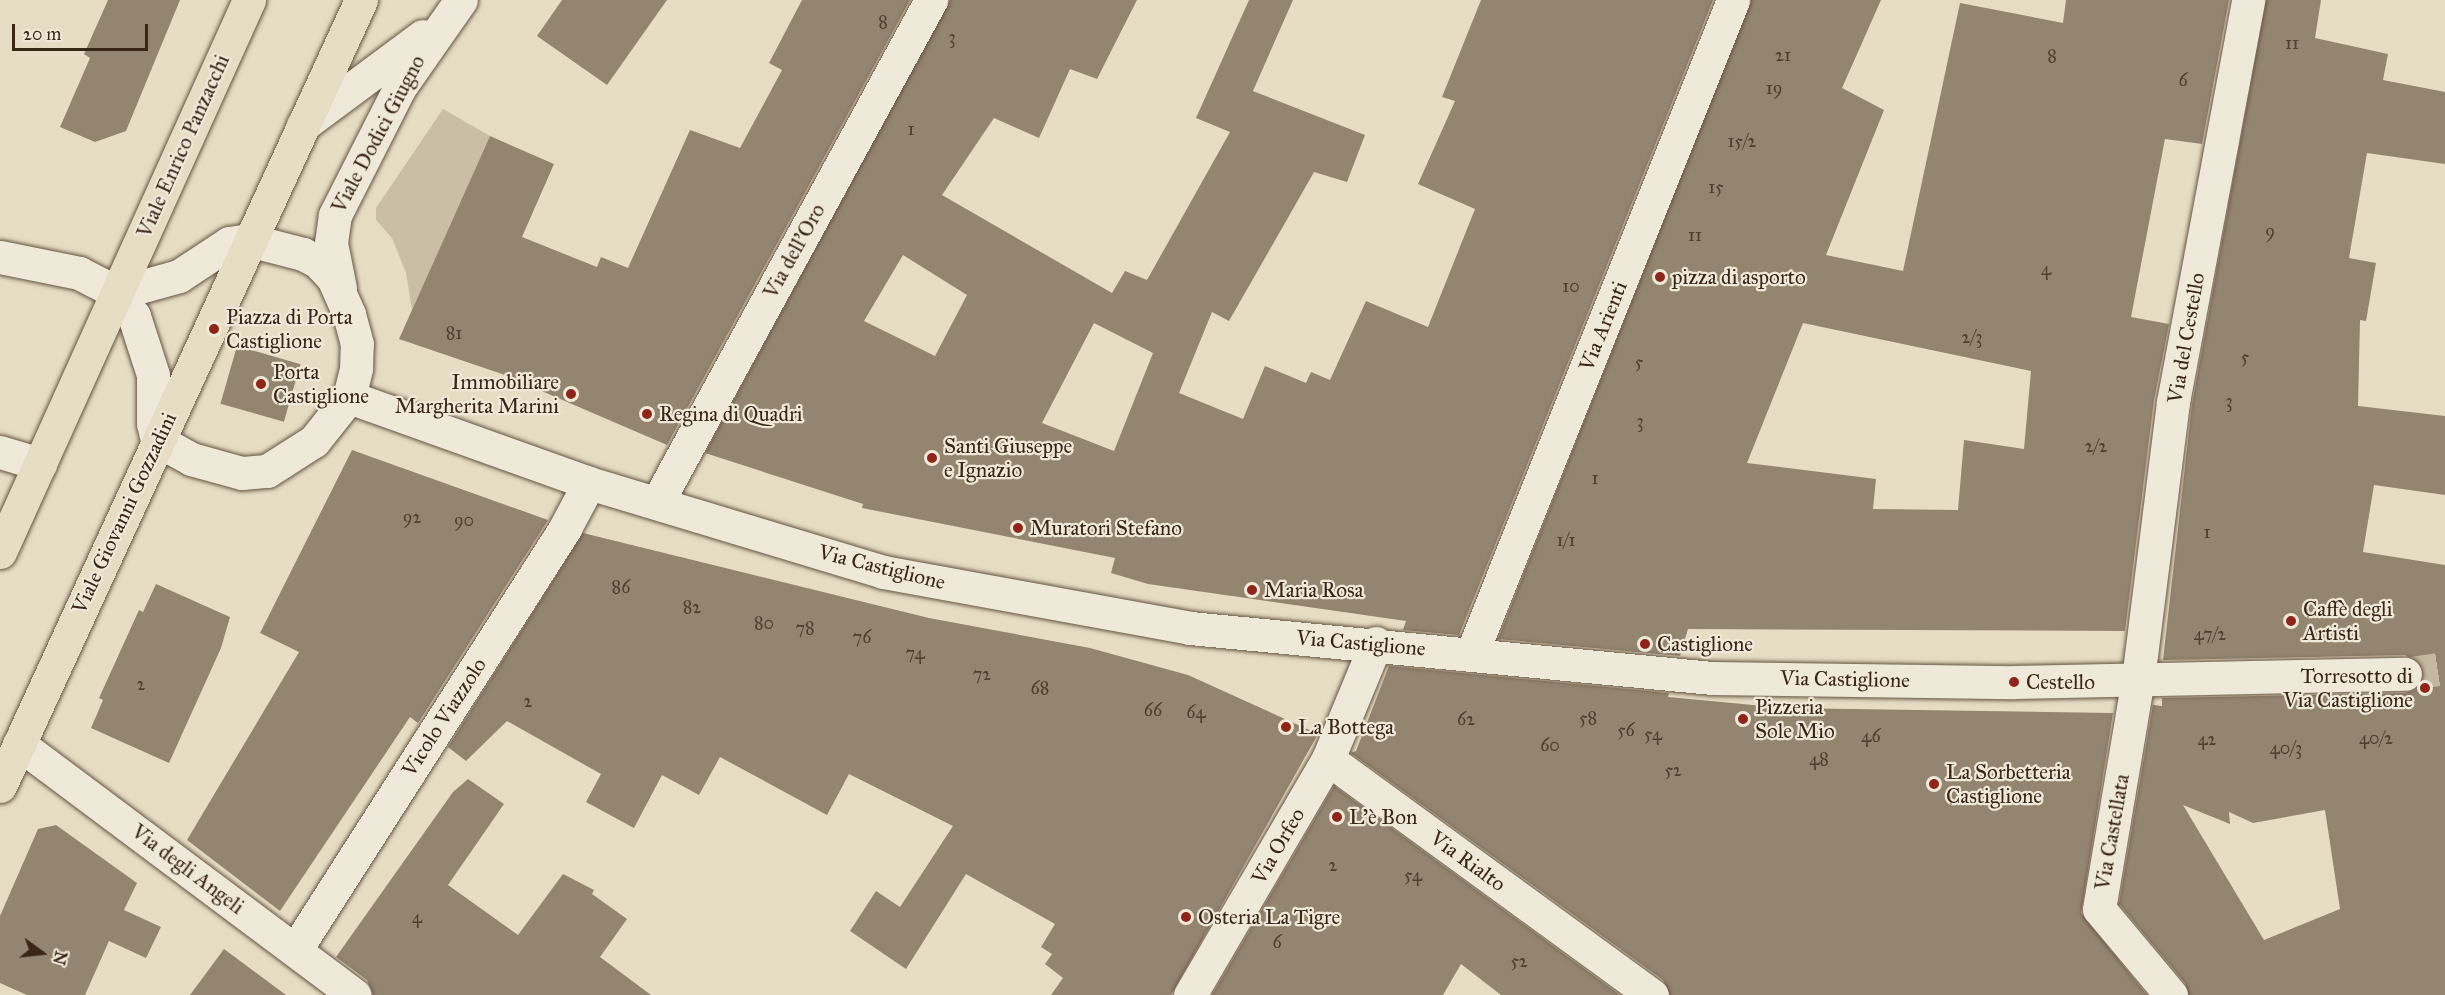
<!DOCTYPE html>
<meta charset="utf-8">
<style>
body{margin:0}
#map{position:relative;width:2445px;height:995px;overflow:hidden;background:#e7ddc4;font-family:"IM FELL Great Primer",serif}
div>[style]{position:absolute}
.green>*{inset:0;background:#cabea7}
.building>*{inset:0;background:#948571;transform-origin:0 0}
.minor-tunnel>*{height:33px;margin-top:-16.5px;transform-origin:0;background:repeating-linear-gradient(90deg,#c4b8a1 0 33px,transparent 0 49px)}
.roads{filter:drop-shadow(0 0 2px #655442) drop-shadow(0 0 2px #655442)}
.minor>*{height:33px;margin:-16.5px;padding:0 16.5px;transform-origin:16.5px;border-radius:16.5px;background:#efe9d9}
.major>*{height:33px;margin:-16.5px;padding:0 16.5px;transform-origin:16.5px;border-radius:16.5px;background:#e7ddc4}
.dots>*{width:16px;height:16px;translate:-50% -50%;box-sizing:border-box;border:3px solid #efe9d9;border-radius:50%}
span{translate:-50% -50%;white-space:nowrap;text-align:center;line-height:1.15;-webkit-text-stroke:4.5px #efe9d9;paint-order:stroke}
.number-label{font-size:18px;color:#503e2e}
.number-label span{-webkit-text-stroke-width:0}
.street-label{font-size:21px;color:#3a2617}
.poi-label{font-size:21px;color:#3a2617}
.left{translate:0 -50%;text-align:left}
.right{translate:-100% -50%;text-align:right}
.north{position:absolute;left:12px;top:923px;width:60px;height:60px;-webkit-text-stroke:4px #efe9d9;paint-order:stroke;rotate:105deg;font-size:16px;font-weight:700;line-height:24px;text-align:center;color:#3a2617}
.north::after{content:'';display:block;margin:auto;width:21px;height:27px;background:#3a2617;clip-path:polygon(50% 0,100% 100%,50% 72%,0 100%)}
.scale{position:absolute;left:12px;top:24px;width:136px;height:27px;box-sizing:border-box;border:3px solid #3a2617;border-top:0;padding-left:8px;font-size:18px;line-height:21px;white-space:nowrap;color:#3a2617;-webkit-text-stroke:4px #efe9d9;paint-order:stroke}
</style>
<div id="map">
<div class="green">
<div style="clip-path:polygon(443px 109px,490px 136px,412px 310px,406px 273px,392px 238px,376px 220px,376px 208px)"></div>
</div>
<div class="building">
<div style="clip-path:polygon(108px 0,180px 0,126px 131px,95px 142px,60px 127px,90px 58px,84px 54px)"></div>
<div style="clip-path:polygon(562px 0,667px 0,607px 85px,537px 36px)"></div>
<div style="clip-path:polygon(802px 0,910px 0,667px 445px,502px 374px,399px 339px,490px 136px,554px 164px,522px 237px,597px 267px,601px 257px,628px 268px,690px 130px,740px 148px,782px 70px,769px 63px)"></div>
<div style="clip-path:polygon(evenodd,950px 0,1137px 0,1097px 79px,1070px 69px,1039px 138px,994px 118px,942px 195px,1112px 293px,1125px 271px,1147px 280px,1230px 132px,1196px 118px,1249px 0,1293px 0,1253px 91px,1365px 135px,1347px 182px,1314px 172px,1229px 321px,1212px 312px,1179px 393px,1243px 419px,1265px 366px,1306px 383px,1311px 372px,1330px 380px,1366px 301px,1428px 327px,1475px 209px,1418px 184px,1455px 101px,1442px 97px,1481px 0,1713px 0,1459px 635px,1403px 630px,1406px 621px,1148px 584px,1111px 573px,1115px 558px,862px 508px,863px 504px,705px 453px,950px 0,903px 255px,967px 295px,935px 356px,864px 321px,903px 255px,950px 0,1094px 323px,1153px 353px,1114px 451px,1042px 423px,1094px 323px)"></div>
<div style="clip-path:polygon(evenodd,1751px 0,1881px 0,1842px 88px,1884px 110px,1826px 255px,1903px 271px,1960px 3px,2063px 23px,2066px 0,2229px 0,2202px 144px,2165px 139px,2131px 317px,2169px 324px,2154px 400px,2125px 631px,1688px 629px,1680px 656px,1498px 639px,1751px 0,1803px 323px,2031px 371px,2024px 449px,1964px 440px,1958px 510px,1873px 509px,1876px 479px,1747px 463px,1803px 323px)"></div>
<div style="clip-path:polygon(evenodd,2266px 0,2321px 0,2315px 38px,2388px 54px,2383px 80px,2445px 92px,2445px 164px,2367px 153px,2349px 258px,2376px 263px,2366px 321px,2360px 320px,2358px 406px,2445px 416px,2445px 495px,2374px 485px,2363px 552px,2445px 565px,2445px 995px,2189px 995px,2185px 983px,2119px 904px,2153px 705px,2162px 706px,2162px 698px,2405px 693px,2415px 690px,2424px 674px,2421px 664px,2405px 655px,2163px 660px,2192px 405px,2266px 0,2183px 805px,2230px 824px,2229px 812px,2253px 823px,2325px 810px,2340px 909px,2264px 940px,2183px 805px)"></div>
<div style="left:237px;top:346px;width:66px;height:60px;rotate:16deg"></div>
<div style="clip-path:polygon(352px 450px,548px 520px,418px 723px,410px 717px,280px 911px,187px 840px,299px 652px,260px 633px)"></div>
<div style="clip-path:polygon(583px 533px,929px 618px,1090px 648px,1188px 675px,1318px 734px,1171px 995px,1051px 995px,1063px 978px,1045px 964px,1052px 954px,1041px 947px,1055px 924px,966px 874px,906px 969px,850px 931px,876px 891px,900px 907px,953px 826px,849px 774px,827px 815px,720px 757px,699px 795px,662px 775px,634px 828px,586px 802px,601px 774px,507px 721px,466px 761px,448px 747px)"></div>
<div style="clip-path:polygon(156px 584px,230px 617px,221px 648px,169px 763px,91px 728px,103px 700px,99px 698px,139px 610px,143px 612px)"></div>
<div style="clip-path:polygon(1389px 666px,1669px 693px,1668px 697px,1784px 708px,2113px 713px,2081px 913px,2147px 995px,1670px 995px,1663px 980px,1351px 753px,1356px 751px)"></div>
<div style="clip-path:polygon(468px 779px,504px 804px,448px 885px,518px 935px,563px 874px,594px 890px,592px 894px,627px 919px,600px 957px,651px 995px,373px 995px,367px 980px,336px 957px,453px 792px)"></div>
<div style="clip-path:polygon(1334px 786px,1620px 995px,1501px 995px,1461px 964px,1443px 995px,1212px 995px)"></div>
<div style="clip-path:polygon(56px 825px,137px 883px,124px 910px,161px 927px,146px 958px,109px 941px,85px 995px,27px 995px,0 983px,0 916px,38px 829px)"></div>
<div style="clip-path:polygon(224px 949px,286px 995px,190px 995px)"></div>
</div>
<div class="minor-tunnel">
<div style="left:2405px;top:674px;width:40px;rotate:-8.5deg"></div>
</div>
<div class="roads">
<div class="minor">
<div style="left:303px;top:125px;width:149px;rotate:-36.6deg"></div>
<div style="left:0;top:257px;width:81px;rotate:11.4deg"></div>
<div style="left:79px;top:273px;width:44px;rotate:27.1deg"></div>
<div style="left:118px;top:293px;width:28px;rotate:55deg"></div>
<div style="left:134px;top:316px;width:62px;rotate:72.1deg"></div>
<div style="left:153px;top:375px;width:48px;rotate:90deg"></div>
<div style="left:153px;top:423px;width:17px;rotate:77deg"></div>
<div style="left:157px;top:440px;width:39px;rotate:29deg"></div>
<div style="left:191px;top:459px;width:53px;rotate:15.4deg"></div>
<div style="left:242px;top:473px;width:25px;rotate:-5deg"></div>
<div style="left:267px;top:471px;width:56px;rotate:-32.6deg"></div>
<div style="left:314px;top:441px;width:56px;rotate:-51.5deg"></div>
<div style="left:349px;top:397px;width:30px;rotate:-76deg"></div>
<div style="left:356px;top:368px;width:24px;rotate:-88deg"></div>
<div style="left:357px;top:344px;width:31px;rotate:-105deg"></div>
<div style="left:349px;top:314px;width:39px;rotate:-114deg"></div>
<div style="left:333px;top:278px;width:22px;rotate:-133deg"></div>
<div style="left:318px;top:262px;width:17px;rotate:-152deg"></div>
<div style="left:303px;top:254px;width:56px;rotate:-165.5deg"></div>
<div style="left:249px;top:240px;width:20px;rotate:171deg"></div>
<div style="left:229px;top:243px;width:60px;rotate:146.6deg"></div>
<div style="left:179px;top:276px;width:63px;rotate:164.4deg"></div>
<div style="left:340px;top:288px;width:46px;rotate:-101.3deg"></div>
<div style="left:331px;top:243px;width:28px;rotate:-82deg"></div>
<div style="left:335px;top:215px;width:144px;rotate:-63.1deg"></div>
<div style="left:400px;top:87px;width:106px;rotate:-55deg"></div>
<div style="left:349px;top:397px;width:255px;rotate:19.7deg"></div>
<div style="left:589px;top:483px;width:307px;rotate:16.8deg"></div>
<div style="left:883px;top:572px;width:312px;rotate:10.3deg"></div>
<div style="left:1190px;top:628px;width:524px;rotate:5.47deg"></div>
<div style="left:1712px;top:678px;width:302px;rotate:0.8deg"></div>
<div style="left:2014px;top:682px;width:391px;rotate:-1.2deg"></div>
<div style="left:0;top:452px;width:42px;rotate:16.7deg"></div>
<div style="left:658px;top:501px;width:571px;rotate:-61.41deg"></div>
<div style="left:1376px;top:643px;width:126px;rotate:112.5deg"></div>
<div style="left:1328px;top:759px;width:401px;rotate:36.1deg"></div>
<div style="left:1472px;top:653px;width:703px;rotate:-68.21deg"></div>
<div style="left:19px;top:744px;width:419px;rotate:36.8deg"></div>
<div style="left:296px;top:949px;width:500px;rotate:-57.4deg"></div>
<div style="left:565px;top:528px;width:51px;rotate:-61.9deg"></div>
<div style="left:1190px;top:995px;width:273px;rotate:-59.7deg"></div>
<div style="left:2171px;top:995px;width:112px;rotate:-129.9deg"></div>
<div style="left:2099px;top:909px;width:233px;rotate:-80.4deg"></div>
<div style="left:2138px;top:679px;width:279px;rotate:-82.8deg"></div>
<div style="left:2173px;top:402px;width:409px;rotate:-79.4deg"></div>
</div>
<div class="major">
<div style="left:0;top:552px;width:606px;rotate:-65.72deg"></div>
<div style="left:0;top:786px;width:865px;rotate:-65.33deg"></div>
</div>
</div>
<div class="dots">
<div style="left:1660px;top:277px;background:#8f2418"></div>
<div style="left:214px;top:329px;background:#8f2418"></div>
<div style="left:261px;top:384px;background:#8f2418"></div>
<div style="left:571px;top:394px;background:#8f2418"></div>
<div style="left:647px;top:414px;background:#8f2418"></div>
<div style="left:932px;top:458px;background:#8f2418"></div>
<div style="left:1018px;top:528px;background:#8f2418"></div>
<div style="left:1252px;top:590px;background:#8f2418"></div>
<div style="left:2291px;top:621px;background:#8f2418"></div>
<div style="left:1645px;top:644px;background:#8f2418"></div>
<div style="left:2014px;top:682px;background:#8f2418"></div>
<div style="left:2425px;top:688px;background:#8f2418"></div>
<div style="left:1743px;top:719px;background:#8f2418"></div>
<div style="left:1286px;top:727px;background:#8f2418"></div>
<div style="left:1934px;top:784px;background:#8f2418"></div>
<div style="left:1337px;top:817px;background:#8f2418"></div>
<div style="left:1186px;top:917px;background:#8f2418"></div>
</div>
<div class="number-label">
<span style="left:883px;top:22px">8</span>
<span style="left:952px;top:37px">3</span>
<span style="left:2292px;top:43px">11</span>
<span style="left:1783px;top:55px">21</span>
<span style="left:2052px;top:56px">8</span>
<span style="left:2183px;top:80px">6</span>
<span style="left:1774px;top:88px">19</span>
<span style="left:911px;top:129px">1</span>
<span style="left:1742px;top:141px">15/2</span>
<span style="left:1716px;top:187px">15</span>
<span style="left:2270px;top:231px">9</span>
<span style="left:1695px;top:235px">11</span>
<span style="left:2046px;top:269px">4</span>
<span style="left:1571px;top:286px">10</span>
<span style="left:454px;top:333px">81</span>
<span style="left:1972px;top:337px">2/3</span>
<span style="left:2245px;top:357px">5</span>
<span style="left:1639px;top:362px">5</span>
<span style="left:2229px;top:401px">3</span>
<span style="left:1640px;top:421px">3</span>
<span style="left:2096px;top:446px">2/2</span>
<span style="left:1595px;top:478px">1</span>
<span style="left:412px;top:517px">92</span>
<span style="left:464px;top:520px">90</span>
<span style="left:2207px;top:532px">1</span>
<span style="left:1566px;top:540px">1/1</span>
<span style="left:621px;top:587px">86</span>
<span style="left:692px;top:607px">82</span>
<span style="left:764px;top:623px">80</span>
<span style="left:805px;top:628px">78</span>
<span style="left:2210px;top:634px">47/2</span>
<span style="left:862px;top:637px">76</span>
<span style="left:915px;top:653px">74</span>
<span style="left:982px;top:674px">72</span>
<span style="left:141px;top:684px">2</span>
<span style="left:1040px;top:688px">68</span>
<span style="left:528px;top:701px">2</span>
<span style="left:1153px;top:710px">66</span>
<span style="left:1196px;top:712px">64</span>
<span style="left:1588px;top:718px">58</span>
<span style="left:1466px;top:719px">62</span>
<span style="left:1626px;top:730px">56</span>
<span style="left:1653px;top:734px">54</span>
<span style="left:1871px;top:736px">46</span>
<span style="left:2376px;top:738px">40/2</span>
<span style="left:2207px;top:739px">42</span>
<span style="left:1550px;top:745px">60</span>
<span style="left:2286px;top:748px">40/3</span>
<span style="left:1819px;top:759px">48</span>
<span style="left:1673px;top:770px">52</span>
<span style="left:1333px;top:865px">2</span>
<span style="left:1413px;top:875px">54</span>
<span style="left:417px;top:917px">4</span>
<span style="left:1277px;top:942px">6</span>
<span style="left:1519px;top:961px">52</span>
</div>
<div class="street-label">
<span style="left:378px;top:134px;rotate:-62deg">Viale Dodici Giugno</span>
<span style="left:183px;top:146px;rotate:-66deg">Viale Enrico Panzacchi</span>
<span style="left:794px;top:251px;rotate:-61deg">Via dell'Oro</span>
<span style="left:1603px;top:326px;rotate:-68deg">Via Arienti</span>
<span style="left:2186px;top:338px;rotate:-80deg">Via del Cestello</span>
<span style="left:124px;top:513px;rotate:-65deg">Viale Giovanni Gozzadini</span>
<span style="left:882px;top:567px;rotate:14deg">Via Castiglione</span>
<span style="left:1361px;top:643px;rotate:5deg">Via Castiglione</span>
<span style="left:1845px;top:679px;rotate:1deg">Via Castiglione</span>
<span style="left:444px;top:717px;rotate:-57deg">Vicolo Viazzolo</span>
<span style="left:2112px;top:832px;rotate:-80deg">Via Castellata</span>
<span style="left:1278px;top:846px;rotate:-60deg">Via Orfeo</span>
<span style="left:1468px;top:861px;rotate:36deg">Via Rialto</span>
<span style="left:188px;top:869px;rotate:37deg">Via degli Angeli</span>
</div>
<div class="poi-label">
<span class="left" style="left:1672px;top:277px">pizza di asporto</span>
<span class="left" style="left:226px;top:329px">Piazza di Porta<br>Castiglione</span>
<span class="left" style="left:273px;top:384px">Porta<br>Castiglione</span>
<span class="right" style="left:559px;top:394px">Immobiliare<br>Margherita Marini</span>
<span class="left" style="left:659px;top:414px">Regina di Quadri</span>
<span class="left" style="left:944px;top:458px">Santi Giuseppe<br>e Ignazio</span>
<span class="left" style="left:1030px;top:528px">Muratori Stefano</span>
<span class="left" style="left:1264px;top:590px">Maria Rosa</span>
<span class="left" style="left:2303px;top:621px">Caffè degli<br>Artisti</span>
<span class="left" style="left:1657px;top:644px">Castiglione</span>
<span class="right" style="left:2413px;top:688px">Torresotto di<br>Via Castiglione</span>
<span class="left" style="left:2026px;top:682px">Cestello</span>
<span class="left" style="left:1755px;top:719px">Pizzeria<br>Sole Mio</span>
<span class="left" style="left:1298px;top:727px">La Bottega</span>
<span class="left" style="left:1946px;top:784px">La Sorbetteria<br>Castiglione</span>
<span class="left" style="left:1349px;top:817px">L'è Bon</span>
<span class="left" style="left:1198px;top:917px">Osteria La Tigre</span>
</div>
<div class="north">N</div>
<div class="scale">20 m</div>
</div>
